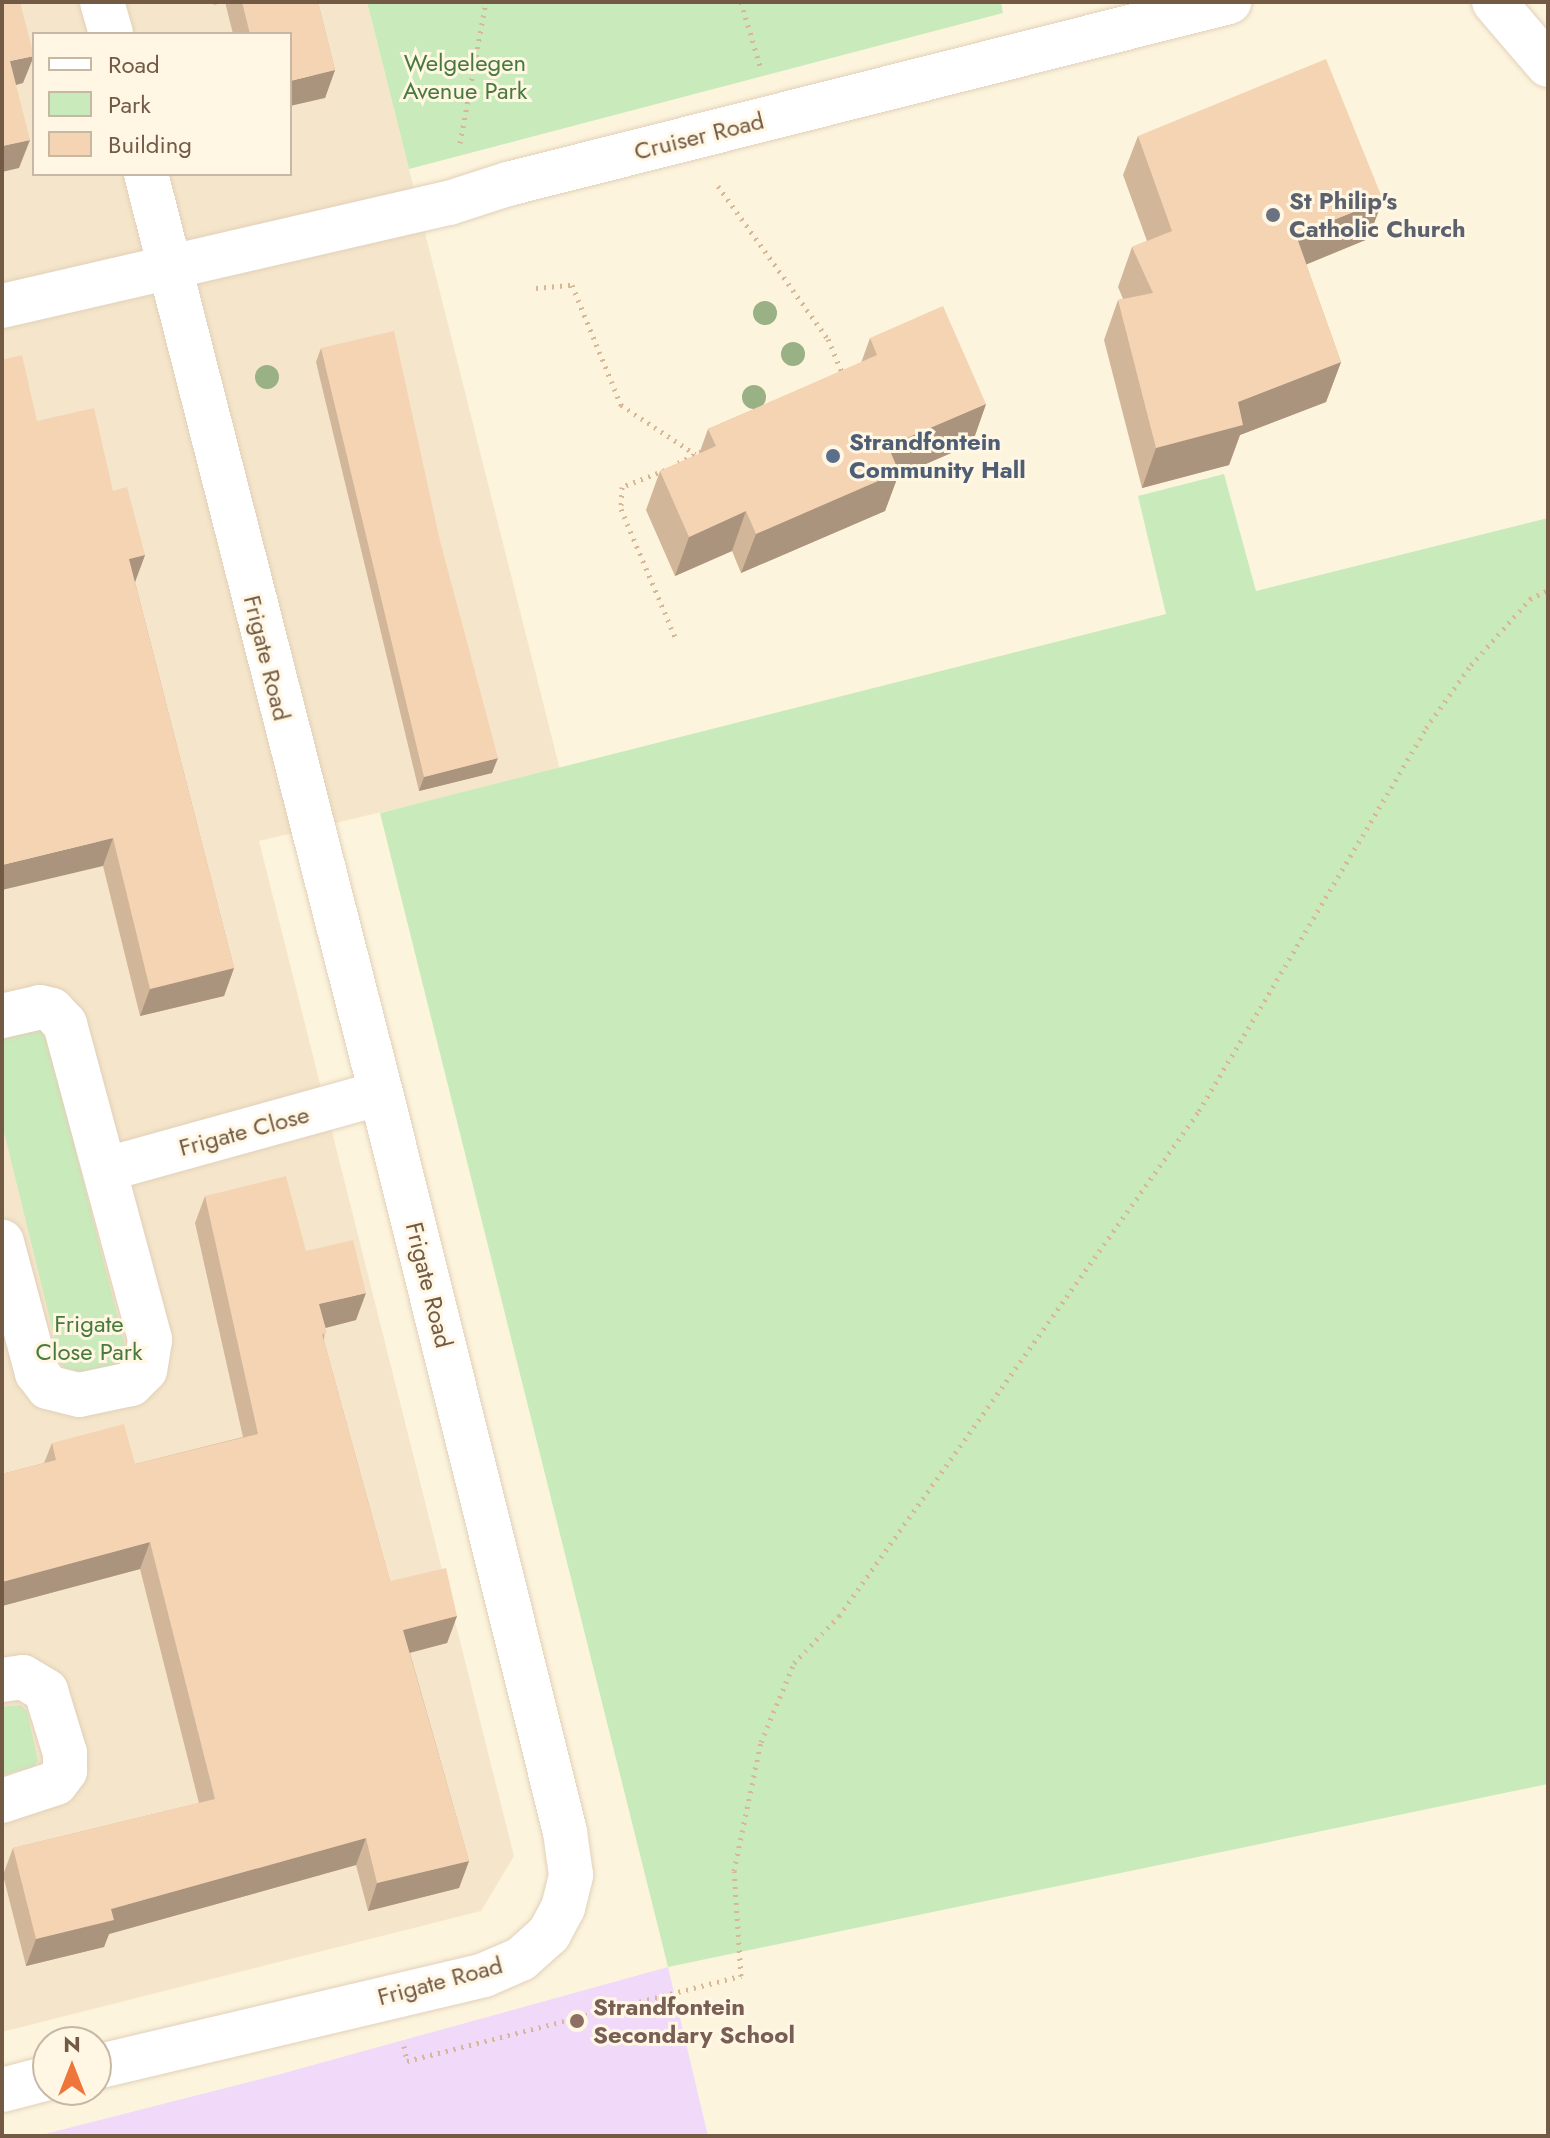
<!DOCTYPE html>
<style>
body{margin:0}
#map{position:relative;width:1550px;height:2138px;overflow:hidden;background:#fdf4dd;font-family:Jost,sans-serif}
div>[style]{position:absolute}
.residential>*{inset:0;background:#f5e6cb}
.education>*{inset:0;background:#f1daf9}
.green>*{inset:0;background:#c9ebbb}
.path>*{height:5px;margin-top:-2.5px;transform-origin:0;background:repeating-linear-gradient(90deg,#d8b797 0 2px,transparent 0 8px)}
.roads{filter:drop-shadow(0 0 2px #e1d0b9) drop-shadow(0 0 2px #e1d0b9)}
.minor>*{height:44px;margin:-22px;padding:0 22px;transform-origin:22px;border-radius:22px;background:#fff}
.tertiary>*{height:44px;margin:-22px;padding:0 22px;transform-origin:22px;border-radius:22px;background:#fff}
.trees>*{width:24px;height:24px;margin:-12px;border-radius:50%;background:#99b184}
.wall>*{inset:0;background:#d2b69a}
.shaded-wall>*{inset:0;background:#ab947d}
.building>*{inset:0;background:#f4d4b3}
.dots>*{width:22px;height:22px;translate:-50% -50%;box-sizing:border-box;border:4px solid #fff7e4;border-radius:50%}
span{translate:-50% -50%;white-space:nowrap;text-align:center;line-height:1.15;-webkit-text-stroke:6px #fff7e4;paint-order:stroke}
.park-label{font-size:24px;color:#487a3c}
.street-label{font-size:24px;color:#735a45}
.worship-label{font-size:24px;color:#5b616d;font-weight:700}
.left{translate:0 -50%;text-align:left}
.service-label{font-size:24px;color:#4e5e75;font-weight:700}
.education-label{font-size:24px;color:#785e54;font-weight:700}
.frame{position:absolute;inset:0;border:4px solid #735a45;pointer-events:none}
.legend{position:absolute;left:32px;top:32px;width:260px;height:144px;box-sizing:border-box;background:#fff7e4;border:2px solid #c7b8a4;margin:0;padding:10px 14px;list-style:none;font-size:24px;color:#735a45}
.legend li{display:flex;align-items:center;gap:16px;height:40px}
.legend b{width:40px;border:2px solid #c7b8a4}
.north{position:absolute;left:32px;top:2026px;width:80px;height:80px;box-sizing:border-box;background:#fff7e4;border:2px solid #c7b8a4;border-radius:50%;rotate:0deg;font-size:22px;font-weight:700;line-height:32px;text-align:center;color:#735a45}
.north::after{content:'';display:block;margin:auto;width:28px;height:36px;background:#ef763a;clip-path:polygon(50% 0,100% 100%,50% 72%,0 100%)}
</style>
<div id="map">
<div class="residential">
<div style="clip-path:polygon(evenodd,2px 2px,367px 2px,560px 770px,259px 841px,514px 1856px,481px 1911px,2px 2032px,2px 2px,34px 34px,290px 34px,290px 174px,34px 174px,34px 34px)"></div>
</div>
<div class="education">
<div style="clip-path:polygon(668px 1967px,708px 2136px,37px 2136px,277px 2075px)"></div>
</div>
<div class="green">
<div style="clip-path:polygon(367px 2px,1001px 2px,1003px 13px,409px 169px)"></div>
<div style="clip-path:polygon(1224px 474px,1256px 591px,1548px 518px,1548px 1784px,668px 1967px,380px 813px,1166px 614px,1138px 496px)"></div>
<div style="clip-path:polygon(40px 1030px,48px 1041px,124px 1342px,124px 1361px,115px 1368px,74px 1377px,61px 1364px,2px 1124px,2px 1037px)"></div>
<div style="clip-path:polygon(20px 1705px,27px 1711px,38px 1761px,33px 1767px,2px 1775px,2px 1707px)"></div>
</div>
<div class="path">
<div style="left:741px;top:2px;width:67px;rotate:73.5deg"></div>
<div style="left:460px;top:143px;width:143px;rotate:-79.6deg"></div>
<div style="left:718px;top:186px;width:188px;rotate:54.3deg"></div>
<div style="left:828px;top:339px;width:41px;rotate:67.2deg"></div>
<div style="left:536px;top:288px;width:36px;rotate:-5deg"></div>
<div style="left:572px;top:285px;width:130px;rotate:67.8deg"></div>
<div style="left:621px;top:405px;width:89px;rotate:33.5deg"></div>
<div style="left:678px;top:463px;width:30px;rotate:-26deg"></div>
<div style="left:665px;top:470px;width:46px;rotate:158.4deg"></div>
<div style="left:622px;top:487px;width:22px;rotate:93deg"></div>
<div style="left:621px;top:509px;width:141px;rotate:67.1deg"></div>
<div style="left:404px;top:2046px;width:15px;rotate:79deg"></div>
<div style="left:407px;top:2061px;width:345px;rotate:-14.3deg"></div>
<div style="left:741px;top:1976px;width:105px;rotate:-93.8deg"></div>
<div style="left:734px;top:1871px;width:132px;rotate:-78.2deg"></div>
<div style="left:761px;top:1742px;width:86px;rotate:-67.3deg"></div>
<div style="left:794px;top:1663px;width:65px;rotate:-46.2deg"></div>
<div style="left:839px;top:1616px;width:620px;rotate:-54.52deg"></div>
<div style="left:1199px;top:1111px;width:445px;rotate:-59.3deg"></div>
<div style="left:1426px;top:728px;width:77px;rotate:-54.5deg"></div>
<div style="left:1471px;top:665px;width:89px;rotate:-48.2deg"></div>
<div style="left:1530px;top:599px;width:20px;rotate:-27deg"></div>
</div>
<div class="roads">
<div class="minor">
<div style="left:102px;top:2px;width:33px;rotate:74deg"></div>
<div style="left:2px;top:306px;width:459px;rotate:-13deg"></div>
<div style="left:449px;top:203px;width:62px;rotate:-17.9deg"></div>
<div style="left:508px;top:184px;width:744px;rotate:-14.17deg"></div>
<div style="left:2px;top:1016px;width:39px;rotate:-13deg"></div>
<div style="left:40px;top:1007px;width:12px;rotate:14deg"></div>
<div style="left:52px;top:1010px;width:19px;rotate:47deg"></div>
<div style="left:65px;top:1024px;width:327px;rotate:74.9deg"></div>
<div style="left:150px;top:1340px;width:30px;rotate:99deg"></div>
<div style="left:145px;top:1370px;width:20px;rotate:135deg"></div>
<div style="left:131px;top:1384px;width:53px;rotate:168.1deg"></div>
<div style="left:79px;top:1395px;width:32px;rotate:-166deg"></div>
<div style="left:48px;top:1387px;width:18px;rotate:-128deg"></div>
<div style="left:37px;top:1373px;width:136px;rotate:-105deg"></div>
<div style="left:107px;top:1169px;width:284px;rotate:-15.5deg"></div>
<div style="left:2px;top:1680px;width:21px;rotate:-8deg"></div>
<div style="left:23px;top:1677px;width:27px;rotate:31deg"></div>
<div style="left:46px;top:1691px;width:65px;rotate:73deg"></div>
<div style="left:65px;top:1753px;width:18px;rotate:90deg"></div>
<div style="left:65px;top:1771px;width:15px;rotate:127deg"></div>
<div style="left:56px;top:1783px;width:57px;rotate:161.6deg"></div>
<div style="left:96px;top:2067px;width:399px;rotate:-13.3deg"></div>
<div style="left:484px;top:1975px;width:40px;rotate:-23.4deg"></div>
<div style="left:521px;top:1959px;width:38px;rotate:-42deg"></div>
<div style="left:549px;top:1934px;width:30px;rotate:-62deg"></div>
<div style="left:563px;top:1908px;width:34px;rotate:-76deg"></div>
<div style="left:571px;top:1875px;width:43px;rotate:-97.9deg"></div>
<div style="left:565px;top:1832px;width:762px;rotate:-103.98deg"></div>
<div style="left:381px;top:1093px;width:949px;rotate:-104.34deg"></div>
<div style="left:2px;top:2090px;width:48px;rotate:-14.6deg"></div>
</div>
<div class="tertiary">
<div style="left:1494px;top:2px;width:83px;rotate:49.4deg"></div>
</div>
</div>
<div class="trees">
<div style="left:765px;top:313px"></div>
<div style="left:793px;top:354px"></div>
<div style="left:267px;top:377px"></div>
<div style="left:754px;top:397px"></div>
</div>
<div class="wall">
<div style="clip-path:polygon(214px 2px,318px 2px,335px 70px,325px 98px,290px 34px,233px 34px,225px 2px,214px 5px)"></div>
<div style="clip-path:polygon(1138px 136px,1368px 239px,1306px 264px,1341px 362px,1326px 402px,1240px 435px,1229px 465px,1142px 488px,1104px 340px,1118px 300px,1123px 299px,1118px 287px,1132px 247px,1147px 241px,1123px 175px)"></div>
<div style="clip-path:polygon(870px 338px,986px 404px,972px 444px,898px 476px,885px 511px,741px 573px,732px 551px,675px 576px,646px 510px,660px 471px,699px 454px,708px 429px,861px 363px)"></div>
<div style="clip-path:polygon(321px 348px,492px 773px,419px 791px,316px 362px)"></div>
<div style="clip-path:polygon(37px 421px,113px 491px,145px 555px,135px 582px,234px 968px,224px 996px,140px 1016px,103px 866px)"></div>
<div style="clip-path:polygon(205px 1196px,306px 1251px,356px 1320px,325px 1328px,324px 1341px,390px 1581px,457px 1616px,447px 1643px,410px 1653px,469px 1861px,459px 1888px,368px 1911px,356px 1865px,109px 1934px,104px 1947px,26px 1966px,3px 1875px,13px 1848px,199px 1803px,140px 1569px,2px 1606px,2px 1474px,44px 1463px,52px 1443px,135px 1464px,243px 1437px,195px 1223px)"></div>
</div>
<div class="shaded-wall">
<div style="clip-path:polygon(34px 56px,23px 83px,2px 89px,10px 61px)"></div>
<div style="clip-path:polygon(335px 70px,325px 98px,290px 106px,290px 81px)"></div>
<div style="clip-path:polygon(30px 140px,19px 168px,2px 172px,2px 146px)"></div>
<div style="clip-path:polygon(1383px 200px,1368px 239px,1281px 275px,1296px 235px)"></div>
<div style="clip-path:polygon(1341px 362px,1326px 402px,1240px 435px,1229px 465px,1142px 488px,1156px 448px,1238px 402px)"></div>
<div style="clip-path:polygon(986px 404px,972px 444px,898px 476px,885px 511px,741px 573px,756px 534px,888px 446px)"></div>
<div style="clip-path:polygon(746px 511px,732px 551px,675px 576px,689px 537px)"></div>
<div style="clip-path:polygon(145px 555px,135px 582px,119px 586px,129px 559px)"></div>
<div style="clip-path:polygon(498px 758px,492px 773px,419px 791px,424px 777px)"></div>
<div style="clip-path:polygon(113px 838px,103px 866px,2px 890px,2px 865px)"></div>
<div style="clip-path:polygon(234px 968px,224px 996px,140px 1016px,150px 989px)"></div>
<div style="clip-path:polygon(366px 1293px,356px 1320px,310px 1332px,319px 1304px)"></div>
<div style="clip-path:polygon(150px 1542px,140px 1569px,2px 1606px,2px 1582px)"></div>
<div style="clip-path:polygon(457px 1616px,447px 1643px,393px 1657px,403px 1630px)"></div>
<div style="clip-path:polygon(366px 1838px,356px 1865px,109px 1934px,104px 1947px,26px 1966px,36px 1939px,111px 1909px)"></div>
<div style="clip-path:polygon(469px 1861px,459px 1888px,368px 1911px,377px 1883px)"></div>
</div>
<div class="building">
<div style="clip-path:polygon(2px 2px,20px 2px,34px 56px,10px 61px,30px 140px,2px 146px)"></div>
<div style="clip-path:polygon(242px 2px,318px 2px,335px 70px,290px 81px,290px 34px,250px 34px)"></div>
<div style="clip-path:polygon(1326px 59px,1383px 200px,1296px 235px,1341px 362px,1238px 402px,1243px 425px,1156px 448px,1118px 300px,1153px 293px,1132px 247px,1172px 231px,1138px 136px)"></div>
<div style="clip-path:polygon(943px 306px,986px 404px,888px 446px,899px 472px,756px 534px,746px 511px,689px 537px,660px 471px,716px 446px,708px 429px,877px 355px,870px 338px)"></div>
<div style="clip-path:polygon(394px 331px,440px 541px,498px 758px,424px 777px,321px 348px)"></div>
<div style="clip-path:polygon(22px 355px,37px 421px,94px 408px,113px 491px,127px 487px,145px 555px,129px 559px,234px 968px,150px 989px,113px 838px,2px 865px,2px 360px)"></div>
<div style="clip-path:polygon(286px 1176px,306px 1251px,353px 1240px,366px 1293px,319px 1304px,327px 1333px,322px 1334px,390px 1581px,446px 1568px,457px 1616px,403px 1630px,469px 1861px,377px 1883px,366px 1838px,111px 1909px,114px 1920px,36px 1939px,13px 1848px,215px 1799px,150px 1542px,2px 1582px,2px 1474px,56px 1460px,52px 1443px,124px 1424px,135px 1464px,258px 1434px,205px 1196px)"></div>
</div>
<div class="dots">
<div style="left:1273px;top:215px;background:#6b7280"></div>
<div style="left:833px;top:456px;background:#5c6f8a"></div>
<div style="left:577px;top:2021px;background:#8d6e63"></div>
</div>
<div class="park-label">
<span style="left:465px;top:77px">Welgelegen<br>Avenue Park</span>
<span style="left:89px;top:1338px">Frigate<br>Close Park</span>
</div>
<div class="street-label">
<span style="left:699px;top:136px;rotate:-14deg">Cruiser Road</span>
<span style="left:267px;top:658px;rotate:76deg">Frigate Road</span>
<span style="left:244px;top:1131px;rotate:-15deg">Frigate Close</span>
<span style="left:429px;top:1285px;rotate:76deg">Frigate Road</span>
<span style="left:440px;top:1981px;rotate:-15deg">Frigate Road</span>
</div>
<div class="worship-label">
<span class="left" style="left:1289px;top:215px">St Philip's<br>Catholic Church</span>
</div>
<div class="service-label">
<span class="left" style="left:849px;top:456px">Strandfontein<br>Community Hall</span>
</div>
<div class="education-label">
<span class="left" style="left:593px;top:2021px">Strandfontein<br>Secondary School</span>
</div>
<div class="frame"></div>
<ul class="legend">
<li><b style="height:10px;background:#fff"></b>Road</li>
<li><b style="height:22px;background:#c9ebbb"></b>Park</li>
<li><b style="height:22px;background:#f4d4b3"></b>Building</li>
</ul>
<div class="north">N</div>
</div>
